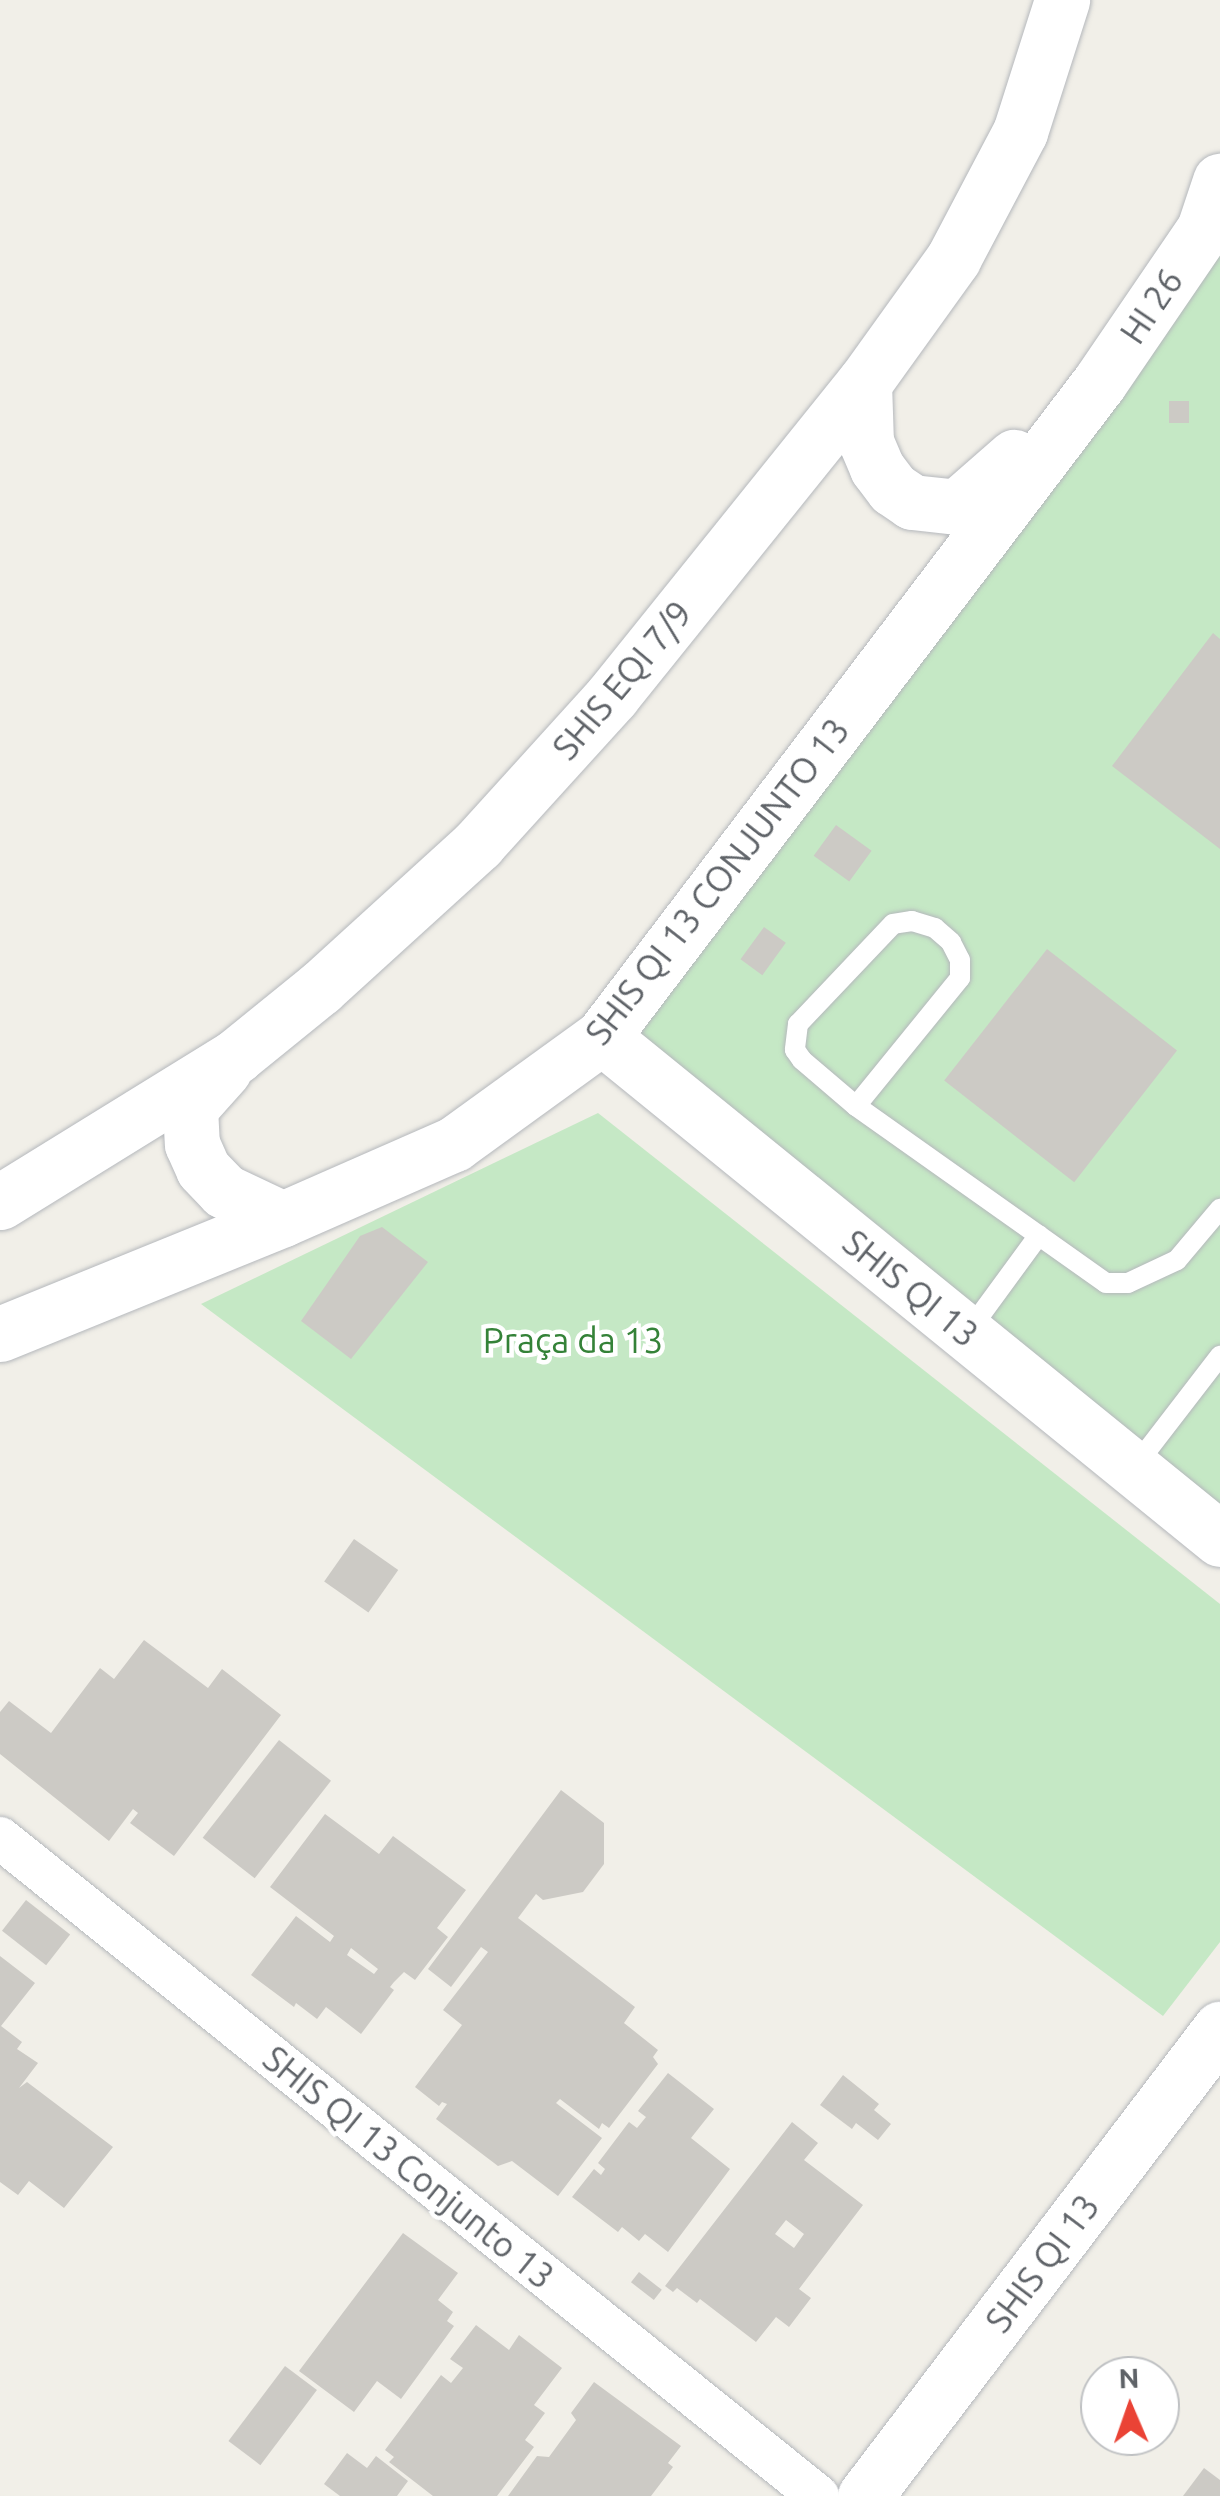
<!DOCTYPE html>
<meta charset="utf-8">
<style>
body{margin:0}
#map{position:relative;width:1220px;height:2496px;overflow:hidden;background:#f1efe8;font-family:Ubuntu,sans-serif}
div>[style]{position:absolute}
.green>*{inset:0;background:#c5e8c5}
.building>*{inset:0;background:#cccac5;transform-origin:0 0}
.roads{filter:drop-shadow(0 0 2px #b5b8bc) drop-shadow(0 0 2px #b5b8bc)}
.lane>*{height:20px;margin:-10px;padding:0 10px;transform-origin:10px;border-radius:10px;background:#fff}
.street>*{height:42px;margin:-21px;padding:0 21px;transform-origin:21px;border-radius:21px;background:#fff}
.secondary>*{height:55px;margin:-27.5px;padding:0 27.5px;transform-origin:27.5px;border-radius:27.5px;background:#fff}
span{translate:-50% -50%;white-space:nowrap;text-align:center;line-height:1.15;-webkit-text-stroke:9px #fff;paint-order:stroke}
.street-label{font-size:35px;color:#5f6368}
.park-label{font-size:35px;color:#348238}
.north{position:absolute;left:1080px;top:2356px;width:100px;height:100px;box-sizing:border-box;background:#fff;border:2px solid #bfc1c3;border-radius:50%;rotate:358deg;font-size:28px;font-weight:700;line-height:40px;text-align:center;color:#5f6368}
.north::after{content:'';display:block;margin:auto;width:35px;height:45px;background:#ea4335;clip-path:polygon(50% 0,100% 100%,50% 72%,0 100%)}
</style>
<div id="map">
<div class="green">
<div style="clip-path:polygon(1220px 250px,1220px 1505px,635px 1041px)"></div>
<div style="clip-path:polygon(598px 1113px,1220px 1604px,1220px 1942px,1163px 2016px,201px 1304px)"></div>
</div>
<div class="building">
<div style="left:1169px;top:401px;width:20px;height:22px"></div>
<div style="clip-path:polygon(1213px 633px,1220px 639px,1220px 849px,1112px 766px)"></div>
<div style="left:836px;top:825px;width:44px;height:38px;rotate:36deg"></div>
<div style="left:764px;top:927px;width:27px;height:40px;rotate:36deg"></div>
<div style="left:1047px;top:949px;width:165px;height:167px;rotate:38deg"></div>
<div style="clip-path:polygon(382px 1227px,428px 1262px,351px 1359px,301px 1321px,360px 1236px)"></div>
<div style="left:354px;top:1539px;width:54px;height:52px;rotate:35deg"></div>
<div style="clip-path:polygon(144px 1640px,208px 1688px,222px 1669px,281px 1715px,174px 1856px,130px 1823px,138px 1813px,133px 1809px,109px 1841px,0 1754px,0 1712px,9px 1701px,51px 1733px,100px 1668px,114px 1679px)"></div>
<div style="left:279px;top:1740px;width:66px;height:124px;rotate:38deg"></div>
<div style="clip-path:polygon(561px 1790px,604px 1823px,604px 1864px,583px 1892px,543px 1900px,536px 1894px,518px 1918px,635px 2007px,624px 2023px,658px 2050px,653px 2057px,658px 2064px,609px 2128px,602px 2123px,599px 2129px,560px 2099px,556px 2103px,602px 2138px,558px 2196px,512px 2161px,498px 2166px,436px 2119px,447px 2104px,442px 2102px,439px 2106px,415px 2087px,462px 2025px,443px 2010px,488px 1952px,481px 1947px,451px 1987px,428px 1969px)"></div>
<div style="clip-path:polygon(evenodd,325px 1814px,379px 1854px,393px 1836px,466px 1890px,437px 1928px,448px 1937px,415px 1980px,404px 1972px,394px 1982px,390px 1987px,394px 1990px,361px 2034px,326px 2007px,317px 2019px,296px 2003px,294px 2007px,251px 1975px,296px 1916px,330px 1942px,334px 1936px,270px 1887px,325px 1814px,351px 1948px,378px 1969px,374px 1974px,347px 1955px,351px 1948px)"></div>
<div style="left:26px;top:1900px;width:56px;height:39px;rotate:38deg"></div>
<div style="clip-path:polygon(0 1956px,35px 1983px,1px 2026px,22px 2042px,17px 2049px,38px 2063px,19px 2088px,27px 2082px,113px 2147px,64px 2208px,29px 2181px,18px 2195px,0 2182px)"></div>
<div style="clip-path:polygon(668px 2073px,714px 2109px,691px 2138px,730px 2169px,668px 2252px,645px 2234px,639px 2241px,622px 2227px,618px 2232px,572px 2197px,594px 2169px,601px 2175px,605px 2169px,598px 2163px,629px 2122px,637px 2128px,646px 2117px,638px 2111px)"></div>
<div style="clip-path:polygon(843px 2075px,879px 2104px,874px 2110px,891px 2124px,878px 2140px,856px 2123px,852px 2129px,820px 2105px)"></div>
<div style="clip-path:polygon(evenodd,792px 2122px,818px 2143px,804px 2160px,863px 2205px,799px 2289px,811px 2298px,789px 2327px,776px 2317px,756px 2342px,700px 2299px,697px 2303px,677px 2288px,673px 2292px,665px 2286px,792px 2122px,786px 2220px,804px 2234px,794px 2248px,775px 2234px,786px 2220px)"></div>
<div style="clip-path:polygon(403px 2233px,458px 2273px,438px 2300px,453px 2312px,447px 2321px,454px 2326px,401px 2399px,377px 2381px,354px 2412px,299px 2371px)"></div>
<div style="left:639px;top:2272px;width:29px;height:13px;rotate:38deg"></div>
<div style="clip-path:polygon(476px 2325px,509px 2350px,519px 2335px,562px 2368px,534px 2405px,545px 2413px,525px 2440px,534px 2447px,497px 2496px,433px 2496px,389px 2462px,394px 2457px,385px 2450px,441px 2375px,451px 2383px,463px 2368px,450px 2359px)"></div>
<div style="left:285px;top:2366px;width:40px;height:94px;rotate:37deg"></div>
<div style="clip-path:polygon(594px 2382px,681px 2446px,668px 2463px,673px 2467px,651px 2496px,508px 2496px,537px 2456px,549px 2457px,576px 2420px,571px 2413px)"></div>
<div style="clip-path:polygon(347px 2453px,367px 2468px,376px 2456px,408px 2481px,397px 2496px,340px 2496px,324px 2484px)"></div>
<div style="clip-path:polygon(1204px 2468px,1220px 2480px,1220px 2496px,1183px 2496px)"></div>
</div>
<div class="roads">
<div class="lane">
<div style="left:856px;top:1106px;width:165px;rotate:-50.9deg"></div>
<div style="left:960px;top:978px;width:18px;rotate:-90deg"></div>
<div style="left:960px;top:960px;width:20px;rotate:-117deg"></div>
<div style="left:951px;top:942px;width:21px;rotate:-139deg"></div>
<div style="left:935px;top:928px;width:24px;rotate:-163deg"></div>
<div style="left:912px;top:921px;width:19px;rotate:171deg"></div>
<div style="left:893px;top:924px;width:138px;rotate:133.5deg"></div>
<div style="left:798px;top:1024px;width:26px;rotate:97deg"></div>
<div style="left:795px;top:1050px;width:12px;rotate:55deg"></div>
<div style="left:802px;top:1060px;width:71px;rotate:40.4deg"></div>
<div style="left:856px;top:1106px;width:306px;rotate:35.3deg"></div>
<div style="left:1106px;top:1283px;width:22px"></div>
<div style="left:1128px;top:1283px;width:54px;rotate:-25.1deg"></div>
<div style="left:1177px;top:1260px;width:67px;rotate:-49.9deg"></div>
<div style="left:968px;top:1332px;width:120px;rotate:-53.8deg"></div>
<div style="left:1136px;top:1465px;width:138px;rotate:-52.4deg"></div>
</div>
<div class="street">
<div style="left:0;top:1838px;width:1050px;rotate:38.81deg"></div>
</div>
<div class="secondary">
<div style="left:864px;top:383px;width:59px;rotate:88.1deg"></div>
<div style="left:866px;top:442px;width:28px;rotate:67deg"></div>
<div style="left:877px;top:468px;width:26px;rotate:53deg"></div>
<div style="left:893px;top:489px;width:23px;rotate:34deg"></div>
<div style="left:912px;top:502px;width:45px;rotate:6.3deg"></div>
<div style="left:957px;top:507px;width:76px;rotate:-41.3deg"></div>
<div style="left:602px;top:1037px;width:796px;rotate:39.09deg"></div>
<div style="left:224px;top:1070px;width:51px;rotate:131.8deg"></div>
<div style="left:190px;top:1108px;width:36px;rotate:87deg"></div>
<div style="left:192px;top:1144px;width:27px;rotate:66deg"></div>
<div style="left:203px;top:1169px;width:30px;rotate:46deg"></div>
<div style="left:224px;top:1191px;width:65px;rotate:25.4deg"></div>
<div style="left:0;top:1202px;width:278px;rotate:-31.7deg"></div>
<div style="left:236px;top:1056px;width:108px;rotate:-39deg"></div>
<div style="left:320px;top:988px;width:214px;rotate:-42.3deg"></div>
<div style="left:478px;top:844px;width:200px;rotate:-47.8deg"></div>
<div style="left:612px;top:696px;width:402px;rotate:-51.2deg"></div>
<div style="left:864px;top:383px;width:153px;rotate:-54.3deg"></div>
<div style="left:953px;top:259px;width:144px;rotate:-62.2deg"></div>
<div style="left:1020px;top:132px;width:139px;rotate:-72.3deg"></div>
<div style="left:0;top:1334px;width:305px;rotate:-22.1deg"></div>
<div style="left:283px;top:1219px;width:187px;rotate:-23.7deg"></div>
<div style="left:454px;top:1144px;width:183px;rotate:-35.9deg"></div>
<div style="left:602px;top:1037px;width:821px;rotate:-52.77deg"></div>
<div style="left:1099px;top:383px;width:186px;rotate:-55.7deg"></div>
<div style="left:1204px;top:229px;width:51px;rotate:-71.6deg"></div>
<div style="left:865px;top:2496px;width:587px;rotate:-52.76deg"></div>
</div>
</div>
<div class="street-label">
<span style="left:1151px;top:306px;rotate:-56deg">HI 26</span>
<span style="left:622px;top:680px;rotate:-50deg">SHIS EQI 7/9</span>
<span style="left:717px;top:881px;rotate:-52deg">SHIS QI 13 CONJUNTO 13</span>
<span style="left:911px;top:1288px;rotate:39deg">SHIS QI 13</span>
<span style="left:409px;top:2167px;rotate:39deg">SHIS QI 13 Conjunto 13</span>
<span style="left:1042px;top:2263px;rotate:-53deg">SHIS QI 13</span>
</div>
<div class="park-label">
<span style="left:573px;top:1340px">Praça da 13</span>
</div>
<div class="north">N</div>
</div>
